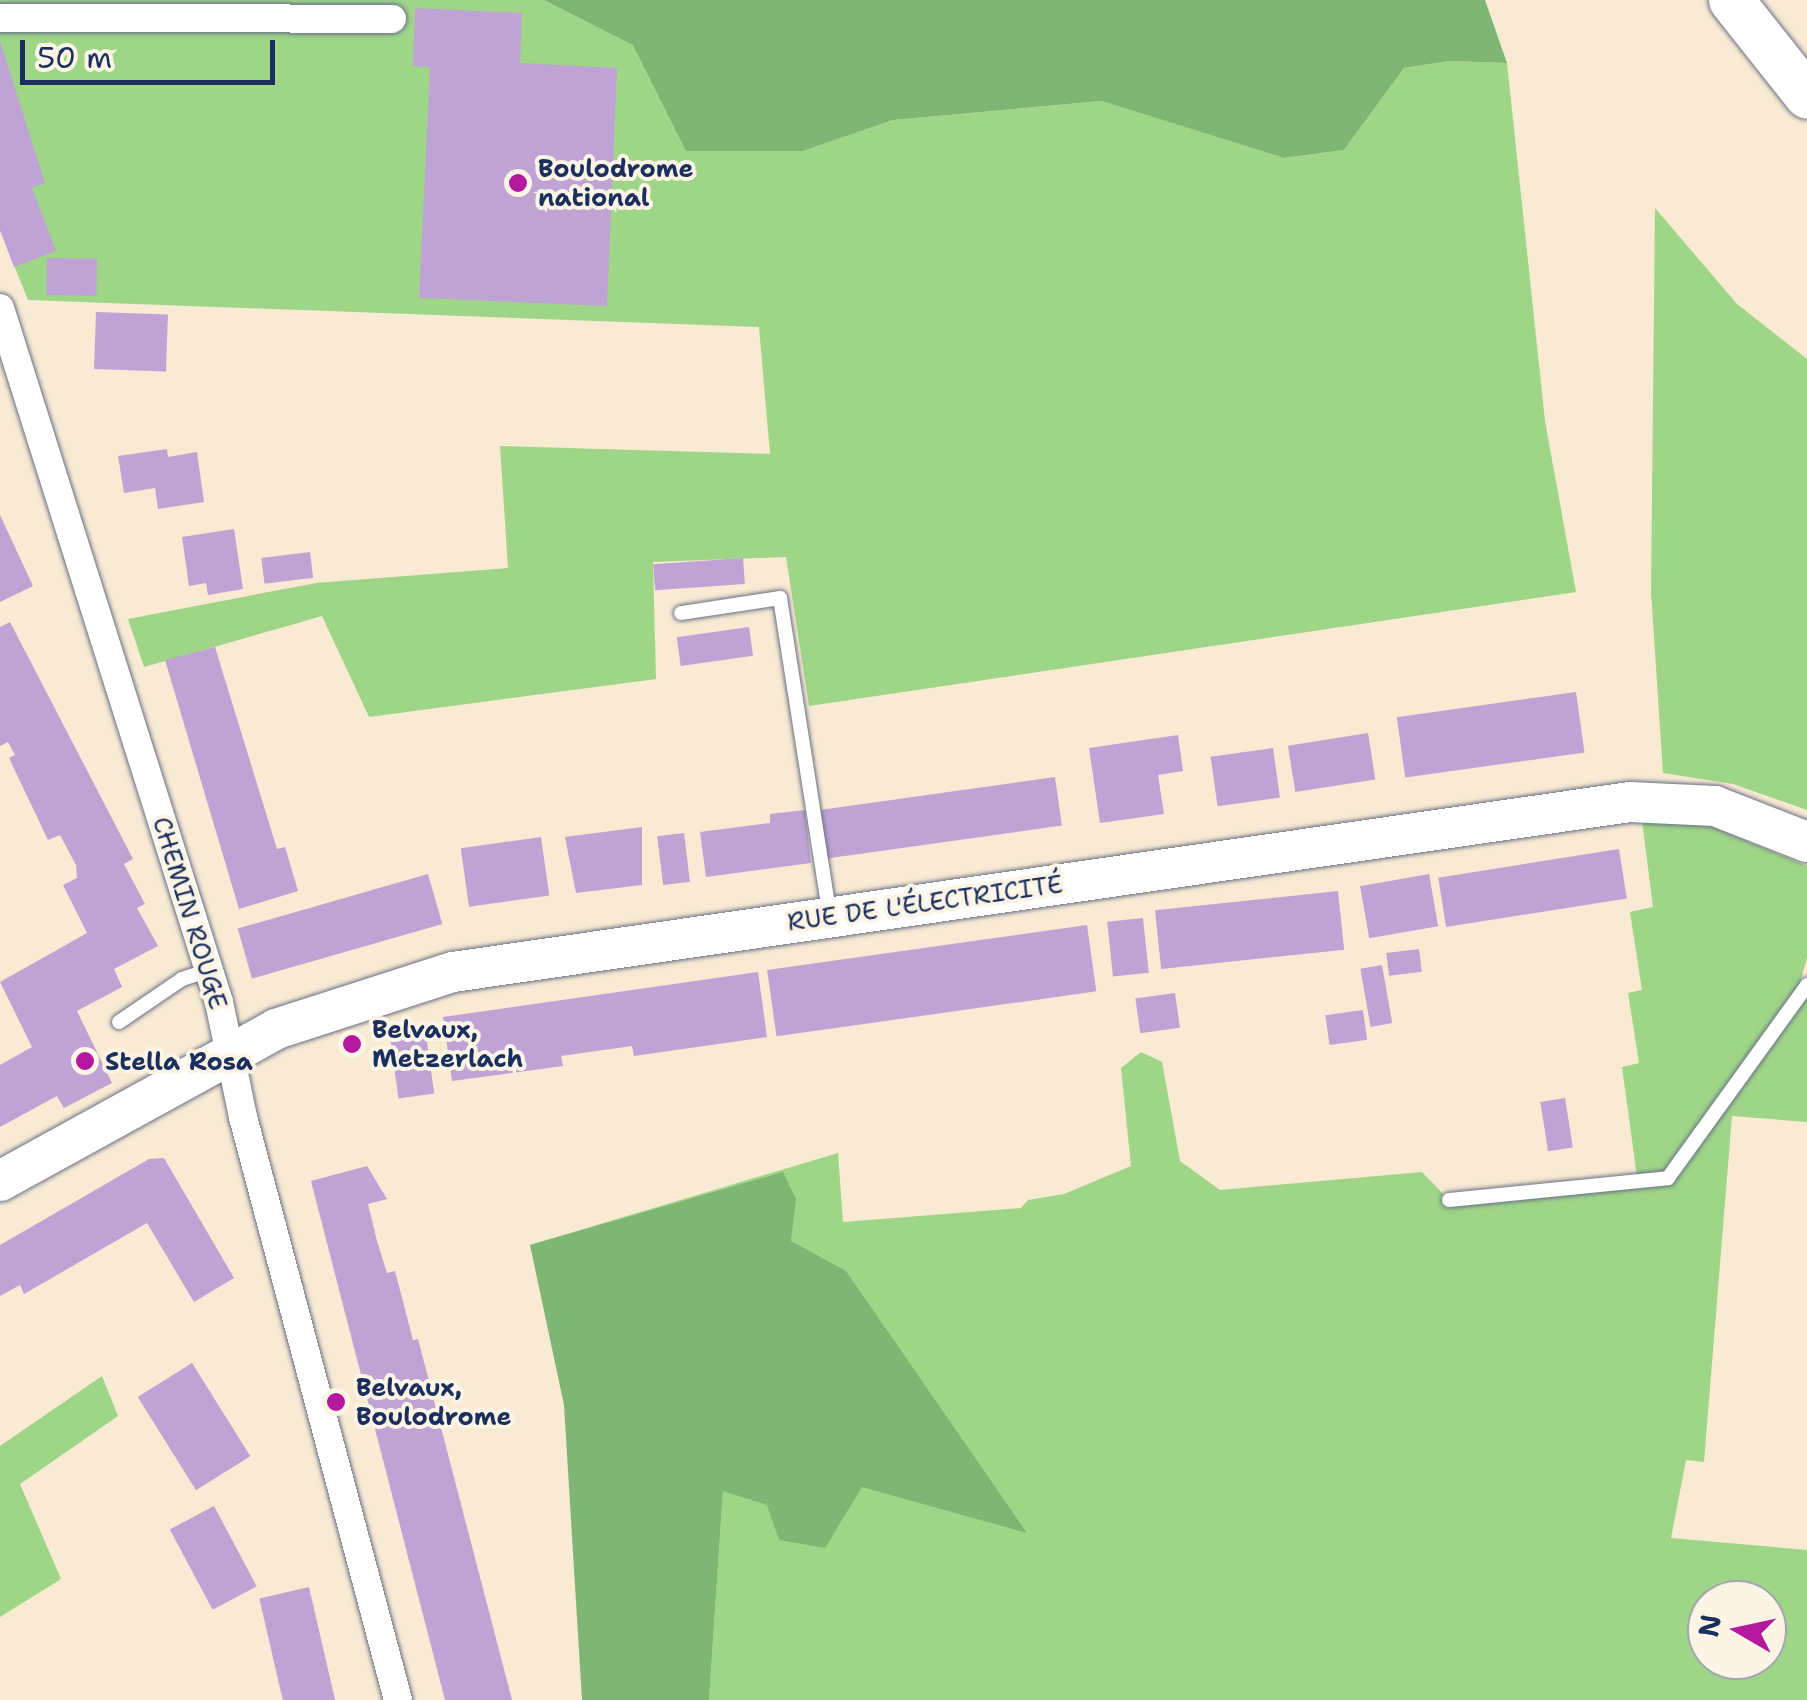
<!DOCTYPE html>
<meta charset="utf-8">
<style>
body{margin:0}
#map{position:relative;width:1807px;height:1700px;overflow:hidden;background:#f8ead3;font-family:"Shantell Sans",sans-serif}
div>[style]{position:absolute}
.green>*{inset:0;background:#9fd587}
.forest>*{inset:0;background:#7fb674}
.building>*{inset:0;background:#bfa3d4;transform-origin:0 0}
.roads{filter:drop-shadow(0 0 2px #687087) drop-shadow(0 0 2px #687087)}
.service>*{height:14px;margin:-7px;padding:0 7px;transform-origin:7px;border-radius:7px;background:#fff}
.minor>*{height:28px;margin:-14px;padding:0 14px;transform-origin:14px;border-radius:14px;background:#fff}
.secondary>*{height:40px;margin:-20px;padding:0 20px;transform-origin:20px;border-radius:20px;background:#fff}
.trunk>*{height:45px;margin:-22.5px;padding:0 22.5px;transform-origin:22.5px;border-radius:22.5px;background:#fff}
.dots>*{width:28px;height:28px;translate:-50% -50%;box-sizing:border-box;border:5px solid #fcf5e5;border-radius:50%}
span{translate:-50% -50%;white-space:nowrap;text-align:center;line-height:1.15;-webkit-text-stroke:8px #fcf5e5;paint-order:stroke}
.poi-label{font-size:25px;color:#1b2f5e;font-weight:700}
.left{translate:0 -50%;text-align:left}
.street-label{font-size:25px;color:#1b2f5e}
.north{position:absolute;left:1687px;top:1580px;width:100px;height:100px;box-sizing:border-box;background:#fcf5e5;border:2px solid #a2a6af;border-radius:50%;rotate:279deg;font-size:28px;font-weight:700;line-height:40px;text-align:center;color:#1b2f5e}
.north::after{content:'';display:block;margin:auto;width:35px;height:45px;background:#b5179e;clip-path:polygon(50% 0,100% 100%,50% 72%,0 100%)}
.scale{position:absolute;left:20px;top:40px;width:255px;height:45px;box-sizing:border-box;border:5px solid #1b2f5e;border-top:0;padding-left:12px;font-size:30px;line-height:35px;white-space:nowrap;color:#1b2f5e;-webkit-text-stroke:8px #fcf5e5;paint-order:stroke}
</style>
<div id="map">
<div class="green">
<div style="clip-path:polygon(0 0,544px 0,633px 44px,687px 151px,803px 151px,893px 120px,1103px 101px,1284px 158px,1344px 150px,1404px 68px,1449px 61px,1507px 63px,1545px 421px,1576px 592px,809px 706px,786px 557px,653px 562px,656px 679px,369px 717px,322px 616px,144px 667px,128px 619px,316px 583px,508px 568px,500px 446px,770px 454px,759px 327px,28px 300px,0 230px)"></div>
<div style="clip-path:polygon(1655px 208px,1737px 304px,1807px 359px,1807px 810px,1733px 784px,1663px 773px,1651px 592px)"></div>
<div style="clip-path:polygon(evenodd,1642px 821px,1710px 826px,1807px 866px,1807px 958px,1796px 996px,1807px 993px,1807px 1122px,1732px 1116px,1704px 1462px,1686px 1460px,1671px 1538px,1807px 1550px,1807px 1700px,709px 1700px,723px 1490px,768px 1505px,824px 1548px,530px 1245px,838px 1153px,843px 1222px,1021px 1208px,1028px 1200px,1064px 1194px,1131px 1166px,1121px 1068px,1141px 1052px,1162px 1062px,1180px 1161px,1220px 1190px,1422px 1172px,1449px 1200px,1638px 1184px,1622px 1067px,1639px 1063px,1628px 993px,1642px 990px,1630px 912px,1653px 907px,1642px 821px,1707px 1600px,1767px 1600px,1767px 1660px,1707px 1660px,1707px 1600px)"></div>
<div style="clip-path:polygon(102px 1376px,118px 1416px,20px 1484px,61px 1579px,0 1617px,0 1446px)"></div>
</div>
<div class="forest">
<div style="clip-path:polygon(544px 0,1485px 0,1507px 63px,1449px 61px,1404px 68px,1344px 150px,1284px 158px,1102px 101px,893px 120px,803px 151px,686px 151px,633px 45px)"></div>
<div style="clip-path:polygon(783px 1172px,796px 1199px,791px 1241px,846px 1271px,1027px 1533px,862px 1487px,825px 1548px,779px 1540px,767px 1505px,723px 1491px,709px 1700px,582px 1700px,564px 1405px,530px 1245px)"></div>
</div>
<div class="building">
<div style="clip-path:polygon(415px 8px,522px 13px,520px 63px,617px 68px,607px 306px,419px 298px,430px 67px,413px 66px)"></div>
<div style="clip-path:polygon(0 41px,45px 183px,32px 188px,56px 251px,14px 267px,0 230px)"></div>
<div style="left:47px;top:258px;width:50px;height:37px;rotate:1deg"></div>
<div style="left:96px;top:312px;width:72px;height:57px;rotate:2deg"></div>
<div style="clip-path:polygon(167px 449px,168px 457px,197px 452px,204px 502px,158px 509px,155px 488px,124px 493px,118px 456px)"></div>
<div style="clip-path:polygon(0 515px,33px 586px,0 602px)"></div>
<div style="clip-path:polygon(234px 529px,243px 589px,208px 595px,206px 583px,189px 586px,182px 537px)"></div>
<div style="left:310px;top:552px;width:26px;height:49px;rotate:83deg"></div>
<div style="left:743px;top:558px;width:26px;height:90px;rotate:86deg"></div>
<div style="clip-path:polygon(10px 622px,133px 859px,124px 864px,145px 904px,137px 908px,158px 946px,114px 969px,122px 987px,77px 1011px,112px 1083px,64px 1108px,57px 1096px,0 1127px,0 1065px,32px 1047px,0 982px,87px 933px,63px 885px,77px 878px,76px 865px,60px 835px,48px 840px,9px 758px,15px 755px,8px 742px,0 746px,0 627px)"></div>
<div style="left:749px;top:627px;width:29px;height:73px;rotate:82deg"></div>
<div style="clip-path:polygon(215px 647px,277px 849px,285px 847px,298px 891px,239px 909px,165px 660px)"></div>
<div style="left:1576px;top:692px;width:61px;height:181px;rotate:82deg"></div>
<div style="left:1368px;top:733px;width:47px;height:81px;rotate:81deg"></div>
<div style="clip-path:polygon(1178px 735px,1183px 771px,1158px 775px,1164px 814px,1100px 823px,1089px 748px)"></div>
<div style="left:1273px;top:748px;width:50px;height:63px;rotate:82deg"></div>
<div style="left:1055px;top:777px;width:49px;height:239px;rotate:82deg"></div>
<div style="clip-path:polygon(805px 810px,811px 863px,706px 877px,700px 832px,770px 823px,770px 814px)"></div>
<div style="clip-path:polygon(642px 827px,642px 885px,576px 893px,565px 837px)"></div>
<div style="left:684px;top:833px;width:49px;height:27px;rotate:83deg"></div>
<div style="left:541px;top:837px;width:59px;height:81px;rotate:82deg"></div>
<div style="left:1619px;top:849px;width:50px;height:183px;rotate:81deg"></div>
<div style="left:428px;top:874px;width:52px;height:198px;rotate:74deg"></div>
<div style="left:1429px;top:874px;width:53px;height:70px;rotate:80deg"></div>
<div style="left:1338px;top:891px;width:59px;height:184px;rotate:84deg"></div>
<div style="left:1143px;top:918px;width:55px;height:36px;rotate:84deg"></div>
<div style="left:1087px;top:925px;width:67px;height:323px;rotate:82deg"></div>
<div style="left:1419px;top:949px;width:23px;height:33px;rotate:83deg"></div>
<div style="left:1382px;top:965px;width:59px;height:22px;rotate:80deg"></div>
<div style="clip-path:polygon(758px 972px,767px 1037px,634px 1056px,632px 1046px,561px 1056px,563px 1066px,452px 1081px,443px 1017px)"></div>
<div style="left:1175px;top:993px;width:35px;height:40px;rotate:82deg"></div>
<div style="left:1363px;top:1010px;width:30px;height:38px;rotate:82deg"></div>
<div style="left:426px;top:1035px;width:59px;height:36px;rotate:82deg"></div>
<div style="left:1565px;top:1098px;width:50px;height:25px;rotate:81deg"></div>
<div style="clip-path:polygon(164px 1158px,234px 1278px,194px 1302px,147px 1223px,24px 1294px,20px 1285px,0 1296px,0 1245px,149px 1159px)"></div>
<div style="clip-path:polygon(367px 1166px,387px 1199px,368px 1204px,377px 1241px,387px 1273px,395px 1271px,413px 1340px,418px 1339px,512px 1700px,445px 1700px,311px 1181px)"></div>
<div style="left:192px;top:1363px;width:110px;height:64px;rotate:58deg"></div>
<div style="left:214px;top:1506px;width:91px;height:50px;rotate:62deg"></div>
<div style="left:309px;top:1587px;width:116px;height:51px;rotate:77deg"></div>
</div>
<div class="roads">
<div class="service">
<div style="left:681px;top:613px;width:100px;rotate:-8.6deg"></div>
<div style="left:780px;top:598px;width:322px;rotate:81.1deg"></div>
<div style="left:119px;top:1022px;width:76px;rotate:-34.3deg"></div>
<div style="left:182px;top:979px;width:28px;rotate:-18deg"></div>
<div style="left:1449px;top:1200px;width:220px;rotate:-5.7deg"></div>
<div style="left:1668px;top:1178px;width:238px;rotate:-54.2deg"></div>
</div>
<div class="minor">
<div style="left:0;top:18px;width:392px;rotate:0.1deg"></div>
<div style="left:0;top:308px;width:728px;rotate:72.49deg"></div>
<div style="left:219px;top:1002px;width:117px;rotate:78.2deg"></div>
<div style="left:243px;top:1117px;width:603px;rotate:75.11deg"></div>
</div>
<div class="secondary">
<div style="left:0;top:1181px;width:315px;rotate:-28.8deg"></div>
<div style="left:276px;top:1029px;width:186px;rotate:-17.9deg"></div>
<div style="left:453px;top:972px;width:1189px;rotate:-8.22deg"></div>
<div style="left:1630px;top:802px;width:85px;rotate:2.7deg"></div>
<div style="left:1715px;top:806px;width:99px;rotate:21.4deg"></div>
</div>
<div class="trunk">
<div style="left:1731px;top:0;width:122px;rotate:51.6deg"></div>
</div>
</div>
<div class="dots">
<div style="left:518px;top:183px;background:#b5179e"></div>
<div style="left:352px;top:1044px;background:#b5179e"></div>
<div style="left:85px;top:1061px;background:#b5179e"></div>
<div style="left:336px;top:1402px;background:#b5179e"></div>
</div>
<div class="poi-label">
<span class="left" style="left:538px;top:183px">Boulodrome<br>national</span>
<span class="left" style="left:372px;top:1044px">Belvaux,<br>Metzerlach</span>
<span class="left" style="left:105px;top:1061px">Stella Rosa</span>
<span class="left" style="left:356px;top:1402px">Belvaux,<br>Boulodrome</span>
</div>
<div class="street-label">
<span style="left:925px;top:903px;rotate:-8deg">RUE DE L'ÉLECTRICITÉ</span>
<span style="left:190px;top:913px;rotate:73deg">CHEMIN ROUGE</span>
</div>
<div class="north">N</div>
<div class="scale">50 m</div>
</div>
